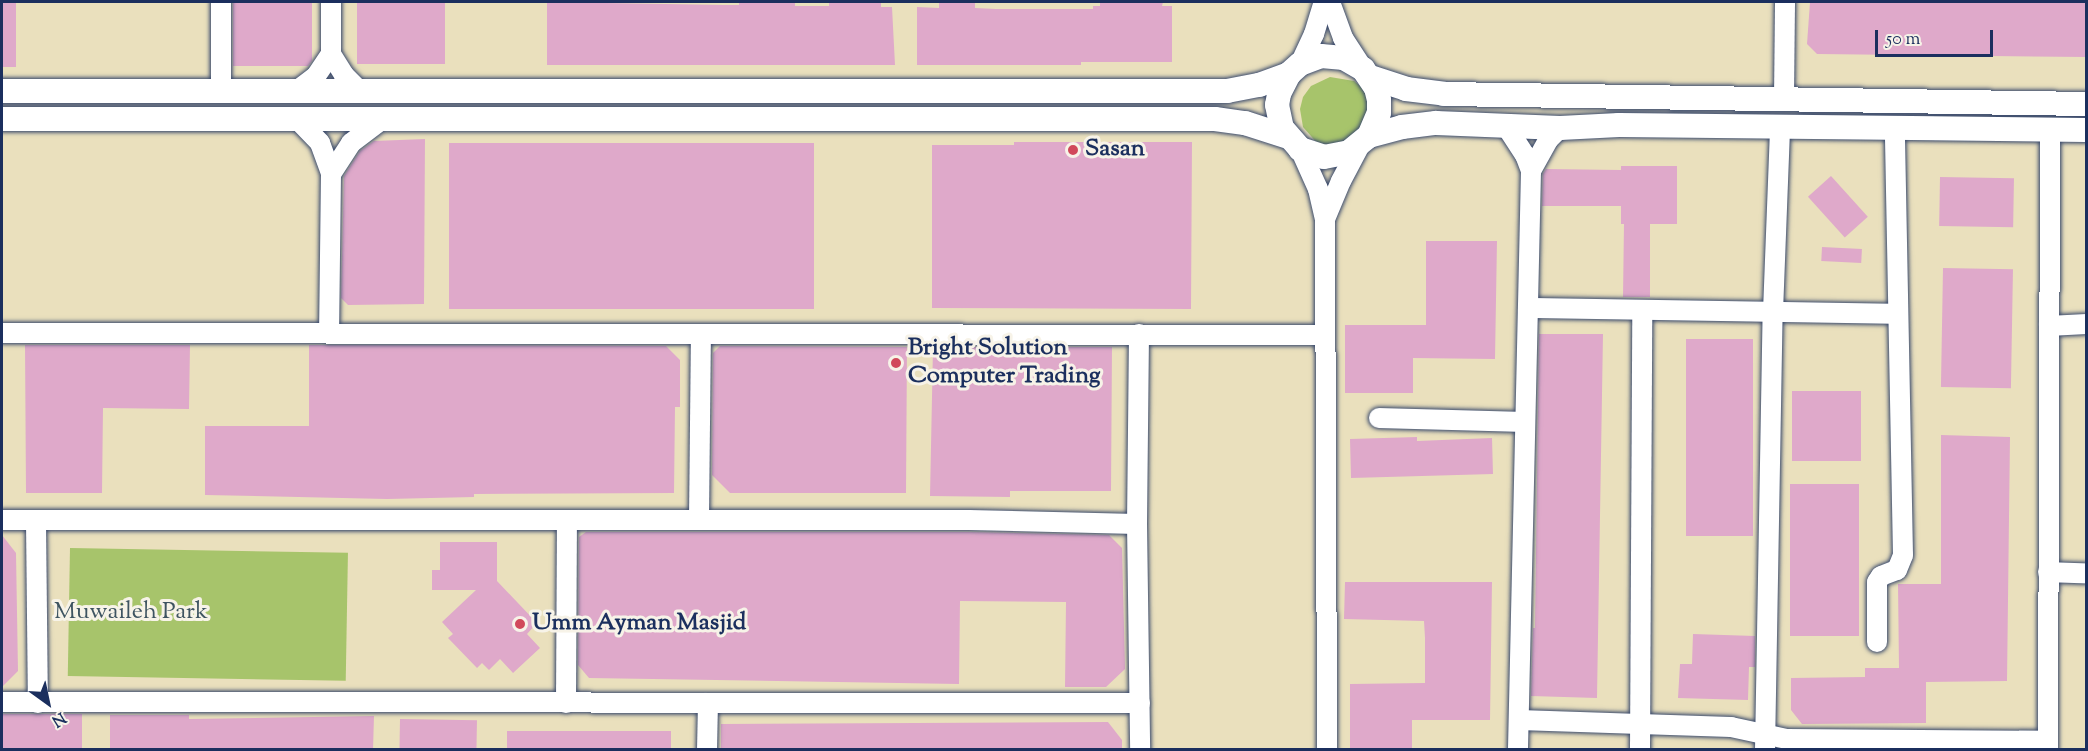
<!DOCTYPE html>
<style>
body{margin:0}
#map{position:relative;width:2088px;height:751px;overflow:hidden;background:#eae0bd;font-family:"Sorts Mill Goudy",serif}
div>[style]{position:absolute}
.green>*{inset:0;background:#a7c46b;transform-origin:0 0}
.building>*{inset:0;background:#dfa9ca;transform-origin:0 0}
.roads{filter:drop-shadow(0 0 2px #3a4a6c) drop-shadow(0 0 2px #3a4a6c)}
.minor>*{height:20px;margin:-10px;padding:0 10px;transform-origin:10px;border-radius:10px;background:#fff}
.major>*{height:24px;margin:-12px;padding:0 12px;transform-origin:12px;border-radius:12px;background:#fff}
.dots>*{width:16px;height:16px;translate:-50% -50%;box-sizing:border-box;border:3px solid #f7f3e8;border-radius:50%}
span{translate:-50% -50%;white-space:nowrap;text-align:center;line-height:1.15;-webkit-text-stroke:6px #f7f3e8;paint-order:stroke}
.poi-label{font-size:24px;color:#1b2f5e;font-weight:700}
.left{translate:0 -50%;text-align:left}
.park-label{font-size:24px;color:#3e5461}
.frame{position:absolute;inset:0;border:3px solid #1b2f5e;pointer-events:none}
.north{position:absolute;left:18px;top:673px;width:60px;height:60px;-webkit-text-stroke:4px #f7f3e8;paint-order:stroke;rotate:147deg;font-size:16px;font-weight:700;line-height:24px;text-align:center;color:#1b2f5e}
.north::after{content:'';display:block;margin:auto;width:21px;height:27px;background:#1b2f5e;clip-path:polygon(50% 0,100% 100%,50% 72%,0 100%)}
.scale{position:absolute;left:1875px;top:30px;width:118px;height:27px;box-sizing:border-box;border:3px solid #1b2f5e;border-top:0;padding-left:8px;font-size:18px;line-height:21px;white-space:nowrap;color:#1b2f5e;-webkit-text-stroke:4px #f7f3e8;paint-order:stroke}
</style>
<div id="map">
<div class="green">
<div style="clip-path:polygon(1330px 77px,1354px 81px,1364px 89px,1372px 117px,1344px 148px,1318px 144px,1303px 127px,1300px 109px,1303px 97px,1311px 86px)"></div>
<div style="left:70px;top:548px;width:278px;height:128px;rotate:1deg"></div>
</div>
<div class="building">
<div style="left:2px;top:2px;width:14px;height:65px"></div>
<div style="clip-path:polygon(233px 2px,312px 2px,312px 61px,308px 66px,233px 66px)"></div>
<div style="left:357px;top:2px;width:88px;height:62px"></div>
<div style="clip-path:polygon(547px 2px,724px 5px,739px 5px,739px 2px,795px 2px,795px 6px,829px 6px,829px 2px,881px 2px,881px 7px,892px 7px,895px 65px,547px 65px)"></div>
<div style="clip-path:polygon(939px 2px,975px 2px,975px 8px,996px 9px,1093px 9px,1093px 6px,1100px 6px,1100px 2px,1163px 2px,1162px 6px,1172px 6px,1172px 62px,1081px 62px,1081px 65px,917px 65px,917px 7px,939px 8px)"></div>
<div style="clip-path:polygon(1810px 2px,2086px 2px,2086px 57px,1817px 54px,1807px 44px)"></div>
<div style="clip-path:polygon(425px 139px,424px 304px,348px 305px,341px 298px,344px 176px,360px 151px,374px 141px)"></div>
<div style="clip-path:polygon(1014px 142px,1192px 142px,1191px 309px,932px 308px,932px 145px,1014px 145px)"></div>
<div style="left:449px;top:143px;width:365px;height:166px"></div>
<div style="clip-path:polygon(1621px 166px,1677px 166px,1677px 224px,1650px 224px,1650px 297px,1623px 297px,1624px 224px,1621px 224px,1621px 206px,1542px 206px,1543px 174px,1546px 169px,1621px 170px)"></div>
<div style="left:1831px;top:176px;width:55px;height:31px;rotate:48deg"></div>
<div style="left:1940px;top:177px;width:74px;height:49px;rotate:1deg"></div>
<div style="clip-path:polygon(1426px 241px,1497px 241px,1495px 359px,1413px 358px,1413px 393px,1345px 393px,1345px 325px,1426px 325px)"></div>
<div style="left:1822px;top:247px;width:40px;height:14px;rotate:3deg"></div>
<div style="left:1943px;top:268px;width:70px;height:119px;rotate:1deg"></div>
<div style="clip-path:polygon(1539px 334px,1603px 334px,1597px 698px,1531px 696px,1533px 628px,1535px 628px)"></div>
<div style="left:1753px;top:339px;width:197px;height:67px;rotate:90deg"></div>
<div style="clip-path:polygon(25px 345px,190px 345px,189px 409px,103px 408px,102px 493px,26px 493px)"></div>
<div style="clip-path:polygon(309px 345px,666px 346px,680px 360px,680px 407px,675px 407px,674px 493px,474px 494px,474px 497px,387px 499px,205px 495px,205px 426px,309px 426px)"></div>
<div style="clip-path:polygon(720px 346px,907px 347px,906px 493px,730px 493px,712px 475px,713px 353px)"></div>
<div style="clip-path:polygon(933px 347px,1112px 347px,1111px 491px,1010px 491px,1010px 497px,930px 496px)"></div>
<div style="left:1792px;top:391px;width:69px;height:70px"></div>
<div style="clip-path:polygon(1941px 435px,2010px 437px,2007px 681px,1926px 682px,1926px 723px,1802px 724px,1791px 710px,1791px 678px,1865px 677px,1865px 668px,1899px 668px,1898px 584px,1941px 584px)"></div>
<div style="clip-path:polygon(1417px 437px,1417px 441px,1492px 438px,1493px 474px,1351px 478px,1350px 439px)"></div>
<div style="left:1859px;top:484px;width:152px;height:69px;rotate:90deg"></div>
<div style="clip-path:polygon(586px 532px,969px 532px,1109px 535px,1122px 548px,1125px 669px,1106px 687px,1065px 687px,1066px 602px,960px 601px,959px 684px,589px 678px,578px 665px,579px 537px)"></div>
<div style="clip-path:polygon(2px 535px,16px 553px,18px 671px,2px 687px)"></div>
<div style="clip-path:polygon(440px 542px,497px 542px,497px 581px,537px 623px,527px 634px,540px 648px,513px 673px,500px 659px,489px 670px,482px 663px,477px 668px,448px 638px,453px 634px,442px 622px,476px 590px,432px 590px,432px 570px,440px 570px)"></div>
<div style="clip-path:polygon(1345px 582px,1492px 582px,1490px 720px,1412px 720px,1412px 750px,1350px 750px,1350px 684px,1425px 683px,1425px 638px,1424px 621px,1344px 619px)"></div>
<div style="clip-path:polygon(1693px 634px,1755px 636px,1755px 667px,1749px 667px,1748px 700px,1678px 698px,1680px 664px,1692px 664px)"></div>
<div style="left:82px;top:714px;width:36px;height:80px;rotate:90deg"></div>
<div style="clip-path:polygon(110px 715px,189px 715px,189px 719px,374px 716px,373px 750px,110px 750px)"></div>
<div style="left:400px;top:719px;width:77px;height:31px;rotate:1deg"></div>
<div style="clip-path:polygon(1108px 722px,1122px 740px,1122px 750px,721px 750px,721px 724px)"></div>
<div style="left:671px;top:731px;width:19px;height:164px;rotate:90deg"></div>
</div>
<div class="roads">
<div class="minor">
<div style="left:331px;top:2px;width:52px;rotate:90deg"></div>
<div style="left:331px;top:54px;width:25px;rotate:58deg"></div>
<div style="left:344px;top:75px;width:24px;rotate:45deg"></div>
<div style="left:1330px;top:2px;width:38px;rotate:70deg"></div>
<div style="left:1343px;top:38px;width:37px;rotate:57deg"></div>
<div style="left:1300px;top:64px;width:33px;rotate:-65deg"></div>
<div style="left:1314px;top:34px;width:34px;rotate:-73deg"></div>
<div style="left:221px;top:92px;width:90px;rotate:-90deg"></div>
<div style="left:295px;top:92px;width:26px;rotate:-37deg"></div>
<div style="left:316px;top:76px;width:27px;rotate:-56deg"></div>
<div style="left:1784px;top:99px;width:97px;rotate:-89.4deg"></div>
<div style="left:298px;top:120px;width:32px;rotate:46deg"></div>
<div style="left:320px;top:143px;width:33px;rotate:70deg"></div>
<div style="left:331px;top:174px;width:159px;rotate:90.7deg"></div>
<div style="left:1506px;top:126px;width:35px;rotate:57deg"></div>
<div style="left:1525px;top:155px;width:17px;rotate:69deg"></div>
<div style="left:1531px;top:171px;width:579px;rotate:91.29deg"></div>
<div style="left:1300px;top:149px;width:44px;rotate:65.8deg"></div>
<div style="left:1318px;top:189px;width:31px;rotate:77deg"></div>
<div style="left:1325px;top:219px;width:531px;rotate:89.78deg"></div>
<div style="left:1531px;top:171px;width:35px;rotate:-61deg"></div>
<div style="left:1548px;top:140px;width:17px;rotate:-45deg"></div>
<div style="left:331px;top:174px;width:37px;rotate:-57deg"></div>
<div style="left:351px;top:143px;width:36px;rotate:-37deg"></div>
<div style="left:1325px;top:219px;width:41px;rotate:-67.2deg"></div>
<div style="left:1341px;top:181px;width:41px;rotate:-62.2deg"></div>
<div style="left:1528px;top:308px;width:370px;rotate:0.9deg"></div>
<div style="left:2049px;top:326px;width:37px;rotate:-3deg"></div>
<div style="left:2px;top:333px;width:1322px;rotate:0.09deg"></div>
<div style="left:1139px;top:334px;width:190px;rotate:90.6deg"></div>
<div style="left:1137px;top:524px;width:226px;rotate:89.2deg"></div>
<div style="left:1379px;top:418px;width:146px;rotate:1.6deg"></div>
<div style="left:699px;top:519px;width:184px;rotate:-89.4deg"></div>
<div style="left:2px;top:520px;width:967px"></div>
<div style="left:969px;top:520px;width:168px;rotate:1.4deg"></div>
<div style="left:36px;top:521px;width:182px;rotate:89.4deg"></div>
<div style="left:2048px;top:572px;width:38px;rotate:2deg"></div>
<div style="left:1877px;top:642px;width:60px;rotate:-90deg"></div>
<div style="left:1877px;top:582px;width:7px;rotate:-56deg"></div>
<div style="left:1881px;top:576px;width:17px;rotate:-21deg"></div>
<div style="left:1897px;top:570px;width:16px;rotate:-68deg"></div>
<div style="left:1903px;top:555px;width:426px;rotate:-91.1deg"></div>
<div style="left:2px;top:702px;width:1138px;rotate:0.05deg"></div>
<div style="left:566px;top:703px;width:183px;rotate:-89.7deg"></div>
<div style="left:1519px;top:720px;width:212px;rotate:1.9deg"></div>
<div style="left:1731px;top:727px;width:57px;rotate:12.1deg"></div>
<div style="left:1787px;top:739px;width:261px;rotate:0.4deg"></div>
<div style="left:707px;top:750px;width:47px;rotate:-88.8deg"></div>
<div style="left:1640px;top:750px;width:440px;rotate:-89.7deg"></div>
<div style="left:1765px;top:750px;width:438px;rotate:-89deg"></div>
<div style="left:1773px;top:312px;width:185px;rotate:-87.8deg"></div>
<div style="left:2048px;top:750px;width:619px;rotate:-89.81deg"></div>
</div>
<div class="major">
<div style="left:1370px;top:77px;width:38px;rotate:18deg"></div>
<div style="left:1406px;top:89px;width:38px;rotate:7deg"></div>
<div style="left:1444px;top:94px;width:642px;rotate:0.89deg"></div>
<div style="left:2px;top:91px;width:1225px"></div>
<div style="left:1227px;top:91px;width:33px;rotate:-11deg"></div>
<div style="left:1259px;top:85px;width:32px;rotate:-20deg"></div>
<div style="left:2px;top:119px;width:1213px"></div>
<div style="left:1215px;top:119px;width:30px;rotate:8deg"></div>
<div style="left:1245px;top:123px;width:45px;rotate:18deg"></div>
<div style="left:1369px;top:136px;width:25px;rotate:-67deg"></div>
<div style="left:1379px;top:113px;width:13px;rotate:-90deg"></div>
<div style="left:1379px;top:100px;width:12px;rotate:-104deg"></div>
<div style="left:1376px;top:88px;width:23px;rotate:-124deg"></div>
<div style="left:1363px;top:69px;width:22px;rotate:-150deg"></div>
<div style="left:1344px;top:58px;width:23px;rotate:-175deg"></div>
<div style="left:1321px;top:56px;width:22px;rotate:159deg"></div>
<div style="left:1300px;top:64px;width:15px;rotate:138deg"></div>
<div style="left:1289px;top:74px;width:22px;rotate:117deg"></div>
<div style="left:1279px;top:94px;width:11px;rotate:100deg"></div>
<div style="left:1277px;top:105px;width:24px;rotate:78deg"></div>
<div style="left:1282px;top:128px;width:28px;rotate:49deg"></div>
<div style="left:1300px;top:149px;width:25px;rotate:18deg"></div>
<div style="left:1324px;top:157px;width:25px;rotate:-11deg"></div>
<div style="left:1349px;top:152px;width:26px;rotate:-39deg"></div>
<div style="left:1369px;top:136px;width:34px;rotate:-15deg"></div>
<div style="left:1402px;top:127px;width:34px;rotate:-7deg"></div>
<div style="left:1436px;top:123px;width:124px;rotate:2.3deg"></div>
<div style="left:1560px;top:128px;width:59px;rotate:-2.9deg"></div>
<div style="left:1619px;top:125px;width:467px;rotate:0.6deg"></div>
</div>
</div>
<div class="dots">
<div style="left:1073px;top:150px;background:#d1495b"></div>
<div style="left:896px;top:363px;background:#d1495b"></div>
<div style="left:520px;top:624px;background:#d1495b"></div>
</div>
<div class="poi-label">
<span class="left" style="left:1085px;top:150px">Sasan</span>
<span class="left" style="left:908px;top:363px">Bright Solution<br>Computer Trading</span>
<span class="left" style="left:532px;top:624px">Umm Ayman Masjid</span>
</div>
<div class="park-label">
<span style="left:131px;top:613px">Muwaileh Park</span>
</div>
<div class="frame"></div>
<div class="north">N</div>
<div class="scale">50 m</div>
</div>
